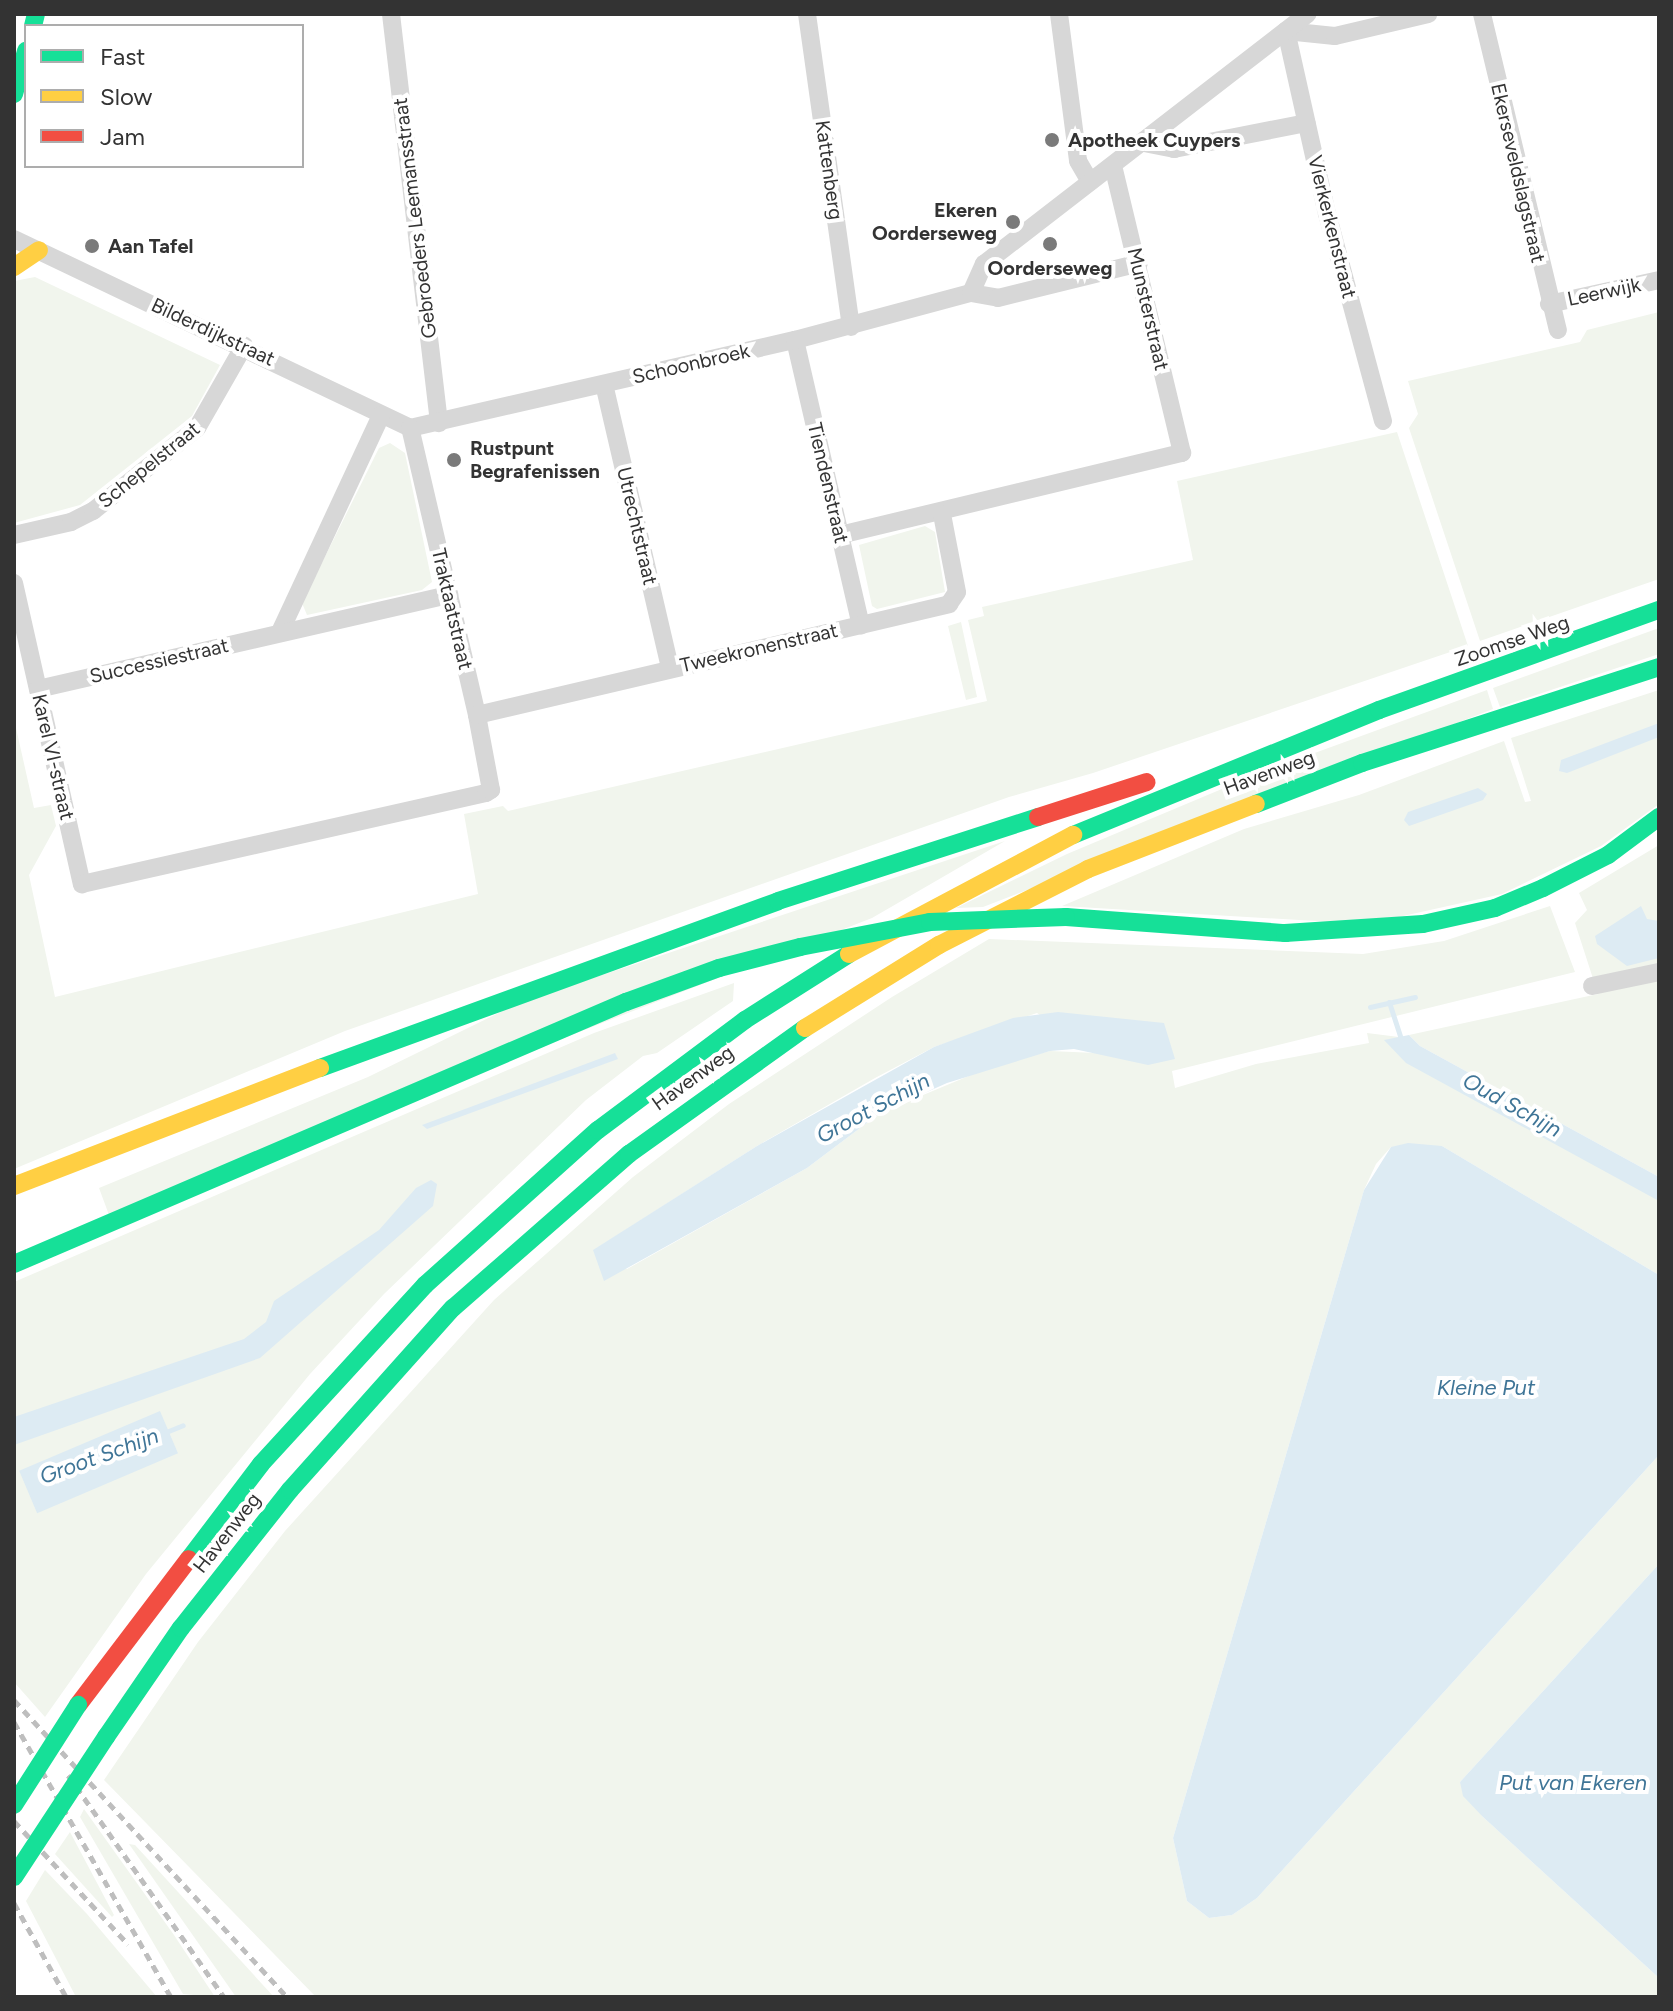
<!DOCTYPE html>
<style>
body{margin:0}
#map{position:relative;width:1673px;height:2011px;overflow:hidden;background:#fff;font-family:Figtree,sans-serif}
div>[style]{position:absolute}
.green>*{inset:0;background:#f1f5ed}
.water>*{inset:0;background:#ddebf3;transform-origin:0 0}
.stream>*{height:5px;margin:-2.5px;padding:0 2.5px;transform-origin:2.5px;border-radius:2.5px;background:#ddebf3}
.street>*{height:18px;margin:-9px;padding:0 9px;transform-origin:9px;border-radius:9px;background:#d7d7d7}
.fast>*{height:18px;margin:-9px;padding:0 9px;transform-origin:9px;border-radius:9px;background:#16e098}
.slow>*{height:18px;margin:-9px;padding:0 9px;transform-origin:9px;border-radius:9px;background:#ffcf43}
.jam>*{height:18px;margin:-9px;padding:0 9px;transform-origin:9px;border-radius:9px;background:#f24e42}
.rail>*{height:5px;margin-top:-2.5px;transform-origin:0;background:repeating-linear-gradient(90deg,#bebebe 0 8px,transparent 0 14px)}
.fast-bridge>*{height:18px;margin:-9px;padding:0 9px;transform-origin:9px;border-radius:9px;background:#16e098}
.dots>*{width:22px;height:22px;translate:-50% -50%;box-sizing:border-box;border:4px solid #fff;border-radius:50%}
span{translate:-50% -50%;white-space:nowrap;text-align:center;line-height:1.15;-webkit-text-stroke:8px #fff;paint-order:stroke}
.poi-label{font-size:20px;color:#333;font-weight:700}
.left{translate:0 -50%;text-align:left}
.right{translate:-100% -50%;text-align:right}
.street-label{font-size:20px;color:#333}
.water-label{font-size:22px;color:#3f7597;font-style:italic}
.frame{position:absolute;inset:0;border:16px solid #333;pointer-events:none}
.legend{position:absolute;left:24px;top:24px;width:280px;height:144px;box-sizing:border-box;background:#fff;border:2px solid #adadad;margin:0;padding:10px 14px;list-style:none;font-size:24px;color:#333}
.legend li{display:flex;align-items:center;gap:16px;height:40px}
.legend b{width:40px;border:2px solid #adadad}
</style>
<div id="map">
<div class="green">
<div style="clip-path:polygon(35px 277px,220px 365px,192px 416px,80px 505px,14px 523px,14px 281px)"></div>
<div style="clip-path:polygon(1659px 312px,1659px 579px,1480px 641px,1409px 428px,1418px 414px,1408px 381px,1580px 342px,1587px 330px)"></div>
<div style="clip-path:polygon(1397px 432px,1468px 646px,1093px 773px,1009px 797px,345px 1031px,14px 1169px,14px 719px,34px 808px,51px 805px,56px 826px,29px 875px,55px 997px,478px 894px,464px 814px,503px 806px,508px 811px,987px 701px,968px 620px,984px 616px,982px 607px,1193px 560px,1177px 481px)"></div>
<div style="clip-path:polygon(390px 443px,405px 453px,432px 582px,422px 590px,307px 615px,302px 603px,379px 448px)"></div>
<div style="clip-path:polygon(925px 526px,935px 532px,945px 592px,877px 609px,872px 606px,859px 545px)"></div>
<div style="clip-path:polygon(961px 622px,977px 697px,966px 700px,948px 626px)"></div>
<div style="clip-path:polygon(1659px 628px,1659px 654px,1500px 707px,1493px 688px)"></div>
<div style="clip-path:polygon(1487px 690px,1493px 709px,983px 907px,956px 908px,1067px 854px,1260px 773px)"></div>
<div style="clip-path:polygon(1659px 690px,1659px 804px,1601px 846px,1502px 894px,1367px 924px,1062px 906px,1244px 829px,1359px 795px,1504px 741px,1525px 802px,1531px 801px,1511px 738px)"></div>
<div style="clip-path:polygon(1005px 841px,872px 918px,109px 1215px,99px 1188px,368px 1077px,521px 1002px)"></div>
<div style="clip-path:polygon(1659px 845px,1659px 1177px,1420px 1046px,1409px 1035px,1598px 994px,1575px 923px,1587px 910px,1579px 893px)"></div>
<div style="clip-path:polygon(evenodd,1550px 906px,1575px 972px,1172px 1071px,1175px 1088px,1256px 1064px,1369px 1043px,1367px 1033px,1399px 1037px,1659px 1195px,1659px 1275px,1442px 1146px,1391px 1147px,1376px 1164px,1364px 1190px,1173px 1838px,1187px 1901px,1209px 1918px,1232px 1915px,1257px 1898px,1659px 1455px,1659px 1564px,1460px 1782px,1483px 1817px,1659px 1978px,1659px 1997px,316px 1997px,104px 1780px,198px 1642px,285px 1531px,494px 1300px,633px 1177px,729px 1104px,892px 997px,989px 939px,1363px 954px,1444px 941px,1550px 906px,1037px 1013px,1096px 1053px,1050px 1051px,995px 1065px,880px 1113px,807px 1168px,627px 1269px,594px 1250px,757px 1146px,875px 1078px,934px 1047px,1037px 1013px)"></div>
<div style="clip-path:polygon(734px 983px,733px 1001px,657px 1053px,643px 1056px,586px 1100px,384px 1294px,310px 1374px,146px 1574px,45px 1717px,14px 1682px,14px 1282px,594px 1033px)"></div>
<div style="clip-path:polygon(84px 1809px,174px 1935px,215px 1997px,183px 1994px,80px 1817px)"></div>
<div style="clip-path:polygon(70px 1832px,114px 1915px,112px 1917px,55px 1854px)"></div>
<div style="clip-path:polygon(129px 1844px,135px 1845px,274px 1997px,236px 1997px)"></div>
<div style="clip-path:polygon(45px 1870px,87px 1914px,157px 1997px,76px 1997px,26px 1901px)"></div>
</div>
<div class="water">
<div style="clip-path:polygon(1659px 723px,1659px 737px,1567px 773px,1559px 771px,1561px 760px)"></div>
<div style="clip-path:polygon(1478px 788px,1487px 794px,1483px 800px,1409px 826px,1404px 820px,1408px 812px)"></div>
<div style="clip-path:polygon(1641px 906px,1647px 919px,1659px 921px,1659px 958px,1627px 966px,1597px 944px,1595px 936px)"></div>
<div style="clip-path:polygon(1058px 1012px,1164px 1023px,1175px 1059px,1148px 1065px,1074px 1049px,1050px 1051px,947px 1083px,880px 1113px,807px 1168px,604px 1281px,593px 1250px,757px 1146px,934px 1047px,1013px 1018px)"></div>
<div style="clip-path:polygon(1409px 1035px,1420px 1046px,1659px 1177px,1659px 1201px,1406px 1063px,1384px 1040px)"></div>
<div style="clip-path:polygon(615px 1053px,618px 1059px,427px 1129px,422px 1125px)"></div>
<div style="clip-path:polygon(1408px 1143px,1442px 1146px,1659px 1275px,1659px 1455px,1257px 1898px,1232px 1915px,1209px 1918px,1187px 1901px,1173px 1838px,1364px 1190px,1391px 1147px)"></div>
<div style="clip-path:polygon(431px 1180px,437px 1184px,433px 1206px,260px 1358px,14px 1445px,14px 1417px,244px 1339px,266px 1322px,274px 1301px,379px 1230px,416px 1188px)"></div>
<div style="left:160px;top:1411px;width:46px;height:153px;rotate:67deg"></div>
<div style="clip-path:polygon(1659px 1564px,1659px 1978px,1483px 1817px,1463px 1796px,1460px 1782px)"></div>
</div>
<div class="stream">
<div style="left:1389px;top:1002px;width:40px;rotate:72deg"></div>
<div style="left:1370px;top:1007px;width:46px;rotate:-12.5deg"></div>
<div style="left:166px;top:1432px;width:18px;rotate:-22deg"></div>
</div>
<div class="street">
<div style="left:391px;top:14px;width:412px;rotate:83.3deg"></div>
<div style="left:807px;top:14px;width:316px;rotate:82deg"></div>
<div style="left:1059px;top:14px;width:148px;rotate:82.6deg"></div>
<div style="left:1078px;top:161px;width:24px;rotate:60deg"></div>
<div style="left:1482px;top:14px;width:325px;rotate:76.5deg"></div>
<div style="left:1144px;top:143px;width:31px;rotate:11deg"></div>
<div style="left:1174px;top:149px;width:135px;rotate:-11.1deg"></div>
<div style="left:14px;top:239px;width:439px;rotate:25.5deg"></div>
<div style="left:971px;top:293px;width:27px;rotate:10deg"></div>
<div style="left:998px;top:298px;width:145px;rotate:-13.9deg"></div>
<div style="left:1549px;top:304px;width:113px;rotate:-12.3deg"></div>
<div style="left:795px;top:340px;width:293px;rotate:77deg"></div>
<div style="left:604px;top:384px;width:292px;rotate:76.9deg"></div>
<div style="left:1383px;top:421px;width:214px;rotate:-105.1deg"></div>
<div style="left:1327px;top:214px;width:188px;rotate:-102.6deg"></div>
<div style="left:1286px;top:31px;width:49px;rotate:5.8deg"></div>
<div style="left:1335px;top:36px;width:96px;rotate:-13.3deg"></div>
<div style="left:410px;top:428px;width:395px;rotate:-12.9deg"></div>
<div style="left:795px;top:340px;width:182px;rotate:-15deg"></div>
<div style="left:971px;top:293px;width:32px;rotate:-66deg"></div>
<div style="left:984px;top:264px;width:409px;rotate:-37.7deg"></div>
<div style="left:14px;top:535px;width:58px;rotate:-12.8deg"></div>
<div style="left:71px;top:522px;width:25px;rotate:-27deg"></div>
<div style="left:93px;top:511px;width:133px;rotate:-38.6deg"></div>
<div style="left:197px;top:428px;width:95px;rotate:-60.2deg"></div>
<div style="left:840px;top:535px;width:352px;rotate:-13.5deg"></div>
<div style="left:1182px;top:453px;width:295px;rotate:-103.5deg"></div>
<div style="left:14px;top:583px;width:309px;rotate:77.3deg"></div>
<div style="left:82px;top:884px;width:414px;rotate:-12.7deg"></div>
<div style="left:486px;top:793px;width:6px;rotate:-31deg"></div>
<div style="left:491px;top:790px;width:76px;rotate:-100.6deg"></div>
<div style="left:477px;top:715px;width:295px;rotate:-103.1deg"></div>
<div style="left:280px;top:632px;width:239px;rotate:-65deg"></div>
<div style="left:38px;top:689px;width:422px;rotate:-12.9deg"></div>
<div style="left:477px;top:715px;width:485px;rotate:-13.2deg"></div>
<div style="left:949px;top:604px;width:14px;rotate:-56deg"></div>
<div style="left:957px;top:592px;width:79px;rotate:-100.9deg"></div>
<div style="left:1592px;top:986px;width:68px;rotate:-11.8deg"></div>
</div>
<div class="fast">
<div style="left:33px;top:26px;width:12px;rotate:-76deg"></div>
<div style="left:14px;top:94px;width:45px;rotate:-74.4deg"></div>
<div style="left:1256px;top:804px;width:114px;rotate:-21.1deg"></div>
<div style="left:1362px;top:763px;width:312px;rotate:-17.9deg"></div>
<div style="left:1073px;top:835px;width:331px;rotate:-22.2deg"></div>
<div style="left:1379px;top:710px;width:297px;rotate:-19.7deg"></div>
<div style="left:1066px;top:917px;width:220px;rotate:4.2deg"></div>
<div style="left:1285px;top:933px;width:138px;rotate:-3.7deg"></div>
<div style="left:1423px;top:924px;width:74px;rotate:-12.5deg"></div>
<div style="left:1495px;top:908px;width:52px;rotate:-22.6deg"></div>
<div style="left:1543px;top:888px;width:73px;rotate:-26.9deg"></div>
<div style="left:1608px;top:855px;width:64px;rotate:-36.7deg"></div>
<div style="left:320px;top:1068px;width:487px;rotate:-20deg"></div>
<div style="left:778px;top:901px;width:273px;rotate:-17.9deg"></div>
<div style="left:14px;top:1264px;width:666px;rotate:-23.18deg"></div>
<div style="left:626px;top:1002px;width:99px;rotate:-20.1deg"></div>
<div style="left:719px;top:968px;width:84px;rotate:-14.5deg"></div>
<div style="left:189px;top:1559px;width:119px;rotate:-52.8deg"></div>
<div style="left:261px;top:1464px;width:243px;rotate:-47.5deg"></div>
<div style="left:425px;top:1285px;width:232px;rotate:-41.9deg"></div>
<div style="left:598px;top:1130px;width:184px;rotate:-36.8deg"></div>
<div style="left:745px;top:1020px;width:123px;rotate:-32.4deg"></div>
<div style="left:106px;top:1737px;width:132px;rotate:-55.5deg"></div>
<div style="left:181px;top:1628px;width:176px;rotate:-51.7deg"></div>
<div style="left:290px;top:1490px;width:244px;rotate:-48.2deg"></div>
<div style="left:453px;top:1308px;width:234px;rotate:-41.2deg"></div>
<div style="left:629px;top:1154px;width:216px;rotate:-35.6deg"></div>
</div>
<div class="slow">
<div style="left:14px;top:267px;width:30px;rotate:-34deg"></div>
<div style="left:849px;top:954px;width:254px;rotate:-28deg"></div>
<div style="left:805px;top:1028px;width:158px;rotate:-31.8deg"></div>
<div style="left:939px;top:945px;width:167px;rotate:-27deg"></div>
<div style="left:1088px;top:869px;width:180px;rotate:-21.2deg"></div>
<div style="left:14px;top:1186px;width:328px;rotate:-21.1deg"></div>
</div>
<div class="jam">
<div style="left:1038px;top:817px;width:114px;rotate:-17.8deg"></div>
<div style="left:78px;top:1705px;width:183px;rotate:-52.8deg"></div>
</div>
<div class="rail">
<div style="left:14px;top:1700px;width:403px;rotate:47.4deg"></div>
<div style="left:14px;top:1722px;width:317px;rotate:60.3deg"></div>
<div style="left:68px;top:1775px;width:271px;rotate:54.9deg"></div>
<div style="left:14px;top:1821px;width:168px;rotate:47.2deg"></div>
<div style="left:14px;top:1903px;width:107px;rotate:61deg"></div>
</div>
<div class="fast-bridge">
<div style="left:800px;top:947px;width:132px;rotate:-10.9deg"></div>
<div style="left:930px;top:922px;width:136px;rotate:-2.1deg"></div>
<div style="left:14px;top:1805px;width:119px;rotate:-57.4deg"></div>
<div style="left:14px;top:1877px;width:168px;rotate:-56.7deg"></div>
</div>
<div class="dots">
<div style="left:1052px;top:140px;background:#7a7a7a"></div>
<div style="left:1013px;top:222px;background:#7a7a7a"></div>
<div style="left:1050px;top:244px;background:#7a7a7a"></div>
<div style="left:92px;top:246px;background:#7a7a7a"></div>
<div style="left:454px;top:460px;background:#7a7a7a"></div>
</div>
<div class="poi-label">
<span class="left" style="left:1068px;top:140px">Apotheek Cuypers</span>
<span class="right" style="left:997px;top:222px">Ekeren<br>Oorderseweg</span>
<span class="left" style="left:108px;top:246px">Aan Tafel</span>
<span style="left:1050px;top:268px">Oorderseweg</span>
<span class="left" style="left:470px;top:460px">Rustpunt<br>Begrafenissen</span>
</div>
<div class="street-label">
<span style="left:829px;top:170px;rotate:82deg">Kattenberg</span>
<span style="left:1518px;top:173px;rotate:77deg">Ekerseveldslagstraat</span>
<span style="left:415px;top:218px;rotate:-97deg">Gebroeders Leemansstraat</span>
<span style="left:1332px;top:227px;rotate:76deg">Vierkerkenstraat</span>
<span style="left:1604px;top:292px;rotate:-12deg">Leerwijk</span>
<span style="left:1148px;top:309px;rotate:77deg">Munsterstraat</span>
<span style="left:213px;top:332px;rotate:25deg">Bilderdijkstraat</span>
<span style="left:691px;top:364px;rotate:-13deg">Schoonbroek</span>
<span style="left:149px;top:465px;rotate:-39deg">Schepelstraat</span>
<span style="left:828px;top:483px;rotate:77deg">Tiendenstraat</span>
<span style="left:637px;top:526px;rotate:77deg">Utrechtstraat</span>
<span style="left:452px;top:609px;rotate:77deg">Traktaatstraat</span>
<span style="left:1512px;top:641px;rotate:-19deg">Zoomse Weg</span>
<span style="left:759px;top:648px;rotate:-13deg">Tweekronenstraat</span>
<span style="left:159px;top:661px;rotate:-13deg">Successiestraat</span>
<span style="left:53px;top:757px;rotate:77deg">Karel VI-straat</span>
<span style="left:1269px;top:773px;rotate:-20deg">Havenweg</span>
<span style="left:693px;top:1078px;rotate:-36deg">Havenweg</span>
<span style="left:227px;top:1533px;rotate:-52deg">Havenweg</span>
</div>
<div class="water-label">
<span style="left:1512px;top:1105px;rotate:29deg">Oud Schijn</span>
<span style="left:873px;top:1108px;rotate:-28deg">Groot Schijn</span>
<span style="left:1486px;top:1388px">Kleine Put</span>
<span style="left:99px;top:1456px;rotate:-20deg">Groot Schijn</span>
<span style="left:1573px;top:1783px">Put van Ekeren</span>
</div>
<div class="frame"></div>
<ul class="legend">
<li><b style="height:10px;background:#16e098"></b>Fast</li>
<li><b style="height:10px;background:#ffcf43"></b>Slow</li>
<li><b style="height:10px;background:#f24e42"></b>Jam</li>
</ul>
</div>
